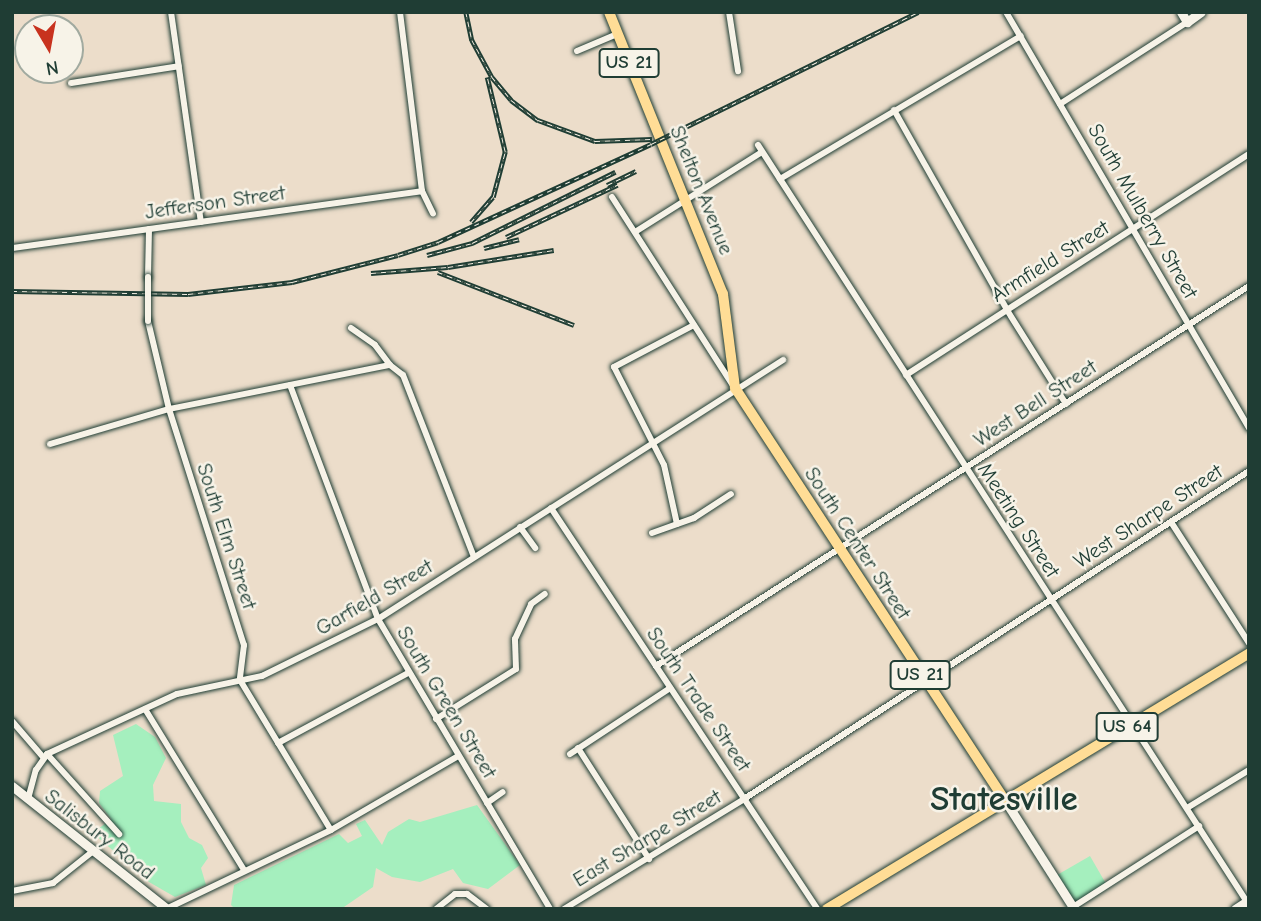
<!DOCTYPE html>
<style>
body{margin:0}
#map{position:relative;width:1261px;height:921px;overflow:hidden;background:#ecddca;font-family:"Comic Neue",sans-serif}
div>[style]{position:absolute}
.green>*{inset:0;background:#a5efbe;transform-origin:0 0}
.roads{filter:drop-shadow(0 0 2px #1f3d34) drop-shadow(0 0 2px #1f3d34)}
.street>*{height:6px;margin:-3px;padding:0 3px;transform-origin:3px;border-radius:3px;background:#f7f3e8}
.secondary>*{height:9px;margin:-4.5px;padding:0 4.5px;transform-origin:4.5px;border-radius:4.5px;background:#f7f3e8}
.primary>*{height:10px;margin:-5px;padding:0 5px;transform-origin:5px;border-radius:5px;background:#ffdd96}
.rail>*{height:4.5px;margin-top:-2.25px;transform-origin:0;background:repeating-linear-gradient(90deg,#f7f3e8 0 5px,#1f3d34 0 10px);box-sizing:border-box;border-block:2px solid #1f3d34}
.bridges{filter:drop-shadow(0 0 2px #1f3d34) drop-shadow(0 0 2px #1f3d34)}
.street-bridge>*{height:6px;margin:-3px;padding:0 3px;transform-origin:3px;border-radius:3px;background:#f7f3e8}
span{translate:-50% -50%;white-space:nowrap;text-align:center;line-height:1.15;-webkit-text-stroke:5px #f7f3e8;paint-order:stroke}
.shield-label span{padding:2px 5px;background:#f7f3e8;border:2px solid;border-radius:5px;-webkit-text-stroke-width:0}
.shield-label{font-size:19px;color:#1f3d34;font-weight:700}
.street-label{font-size:21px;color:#1f3d34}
.town-label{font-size:35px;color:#1f3d34;font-weight:700}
.frame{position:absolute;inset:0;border:14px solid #1f3d34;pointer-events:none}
.north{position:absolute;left:14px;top:14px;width:70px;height:70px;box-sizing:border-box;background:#f7f3e8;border:2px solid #a1aaa0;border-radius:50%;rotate:170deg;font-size:19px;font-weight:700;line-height:28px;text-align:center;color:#1f3d34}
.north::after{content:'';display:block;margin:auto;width:24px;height:32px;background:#c8321e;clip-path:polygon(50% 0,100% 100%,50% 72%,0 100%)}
</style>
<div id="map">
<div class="green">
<div style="clip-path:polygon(136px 724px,155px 737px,166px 758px,153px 785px,154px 801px,181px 804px,181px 822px,189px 838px,202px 845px,208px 858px,201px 868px,206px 885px,175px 897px,149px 882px,93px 833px,111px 819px,99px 803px,100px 791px,123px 776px,113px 735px)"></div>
<div style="clip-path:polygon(477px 805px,520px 865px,488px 889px,463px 883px,453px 869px,420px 882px,392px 877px,376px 868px,373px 887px,341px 909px,235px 909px,231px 905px,234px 885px,339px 834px,348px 843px,362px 836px,356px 824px,365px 820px,382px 845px,388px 832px,409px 819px,420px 822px)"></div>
<div style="left:1090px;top:856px;width:34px;height:43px;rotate:60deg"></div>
</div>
<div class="roads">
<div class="street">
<div style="left:171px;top:12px;width:212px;rotate:81.9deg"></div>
<div style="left:400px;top:12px;width:180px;rotate:83deg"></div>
<div style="left:422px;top:191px;width:25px;rotate:64deg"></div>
<div style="left:729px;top:12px;width:60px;rotate:81.3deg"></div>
<div style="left:1006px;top:12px;width:482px;rotate:59.7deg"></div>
<div style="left:577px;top:51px;width:43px;rotate:-23deg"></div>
<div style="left:71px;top:83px;width:109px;rotate:-8.9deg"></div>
<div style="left:1060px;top:104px;width:151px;rotate:-32.8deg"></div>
<div style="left:894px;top:110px;width:230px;rotate:60.5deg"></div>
<div style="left:1007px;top:310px;width:111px;rotate:57.9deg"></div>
<div style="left:758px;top:145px;width:905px;rotate:57.14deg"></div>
<div style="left:780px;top:179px;width:280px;rotate:-30.7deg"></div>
<div style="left:612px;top:197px;width:222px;rotate:57.3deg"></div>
<div style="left:635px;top:232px;width:150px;rotate:-32.2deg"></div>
<div style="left:12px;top:248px;width:414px;rotate:-7.9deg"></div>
<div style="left:148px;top:277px;width:48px;rotate:-88.8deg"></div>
<div style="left:148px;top:321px;width:90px;rotate:76.6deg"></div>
<div style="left:169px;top:409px;width:248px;rotate:72.4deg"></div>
<div style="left:244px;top:645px;width:35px;rotate:97deg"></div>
<div style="left:240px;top:680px;width:175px;rotate:58.8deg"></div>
<div style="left:351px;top:328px;width:29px;rotate:35deg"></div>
<div style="left:375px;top:345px;width:25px;rotate:53deg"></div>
<div style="left:390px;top:365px;width:16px;rotate:38deg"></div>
<div style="left:403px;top:375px;width:195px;rotate:68.7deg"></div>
<div style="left:906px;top:375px;width:408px;rotate:-32.8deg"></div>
<div style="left:290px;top:385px;width:250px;rotate:69.4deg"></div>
<div style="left:378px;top:619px;width:337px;rotate:59.3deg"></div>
<div style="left:50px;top:444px;width:124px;rotate:-16.4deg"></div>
<div style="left:169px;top:409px;width:225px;rotate:-11.3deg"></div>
<div style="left:551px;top:508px;width:481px;rotate:56.4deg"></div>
<div style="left:1171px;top:522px;width:144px;rotate:57.2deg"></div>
<div style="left:677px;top:524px;width:60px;rotate:-102.4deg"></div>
<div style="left:664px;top:465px;width:110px;rotate:-117deg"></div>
<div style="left:614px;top:367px;width:90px;rotate:-27.7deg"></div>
<div style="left:520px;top:527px;width:26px;rotate:54deg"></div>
<div style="left:652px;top:533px;width:45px;rotate:-19.7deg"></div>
<div style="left:694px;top:518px;width:44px;rotate:-33deg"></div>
<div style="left:656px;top:666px;width:704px;rotate:-32.65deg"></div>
<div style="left:145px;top:709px;width:189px;rotate:58.4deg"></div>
<div style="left:436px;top:719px;width:94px;rotate:-32deg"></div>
<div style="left:516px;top:669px;width:30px;rotate:-92deg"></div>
<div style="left:515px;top:639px;width:38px;rotate:-65deg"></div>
<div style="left:531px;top:604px;width:17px;rotate:-36deg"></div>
<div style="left:12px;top:721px;width:48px;rotate:49.3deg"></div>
<div style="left:278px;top:743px;width:148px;rotate:-28.3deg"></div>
<div style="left:578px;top:748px;width:132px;rotate:57.4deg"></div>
<div style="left:47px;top:754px;width:108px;rotate:48deg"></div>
<div style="left:570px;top:754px;width:120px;rotate:-33.4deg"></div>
<div style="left:28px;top:799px;width:30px;rotate:-75deg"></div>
<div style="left:36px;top:770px;width:19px;rotate:-55deg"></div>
<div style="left:47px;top:754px;width:143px;rotate:-24.8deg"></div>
<div style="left:177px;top:694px;width:87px;rotate:-12deg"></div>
<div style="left:262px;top:676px;width:129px;rotate:-26.2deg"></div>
<div style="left:378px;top:619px;width:481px;rotate:-32.6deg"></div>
<div style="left:487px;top:803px;width:19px;rotate:-35deg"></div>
<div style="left:1187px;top:808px;width:73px;rotate:-31.5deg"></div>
<div style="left:12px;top:891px;width:42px;rotate:-11deg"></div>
<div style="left:53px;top:883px;width:50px;rotate:-38.5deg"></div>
<div style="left:1073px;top:907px;width:150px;rotate:-32.7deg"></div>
<div style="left:166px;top:909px;width:183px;rotate:-25.6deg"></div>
<div style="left:331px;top:830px;width:147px;rotate:-30.2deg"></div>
<div style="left:436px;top:909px;width:24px;rotate:-38deg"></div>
<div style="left:455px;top:894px;width:12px"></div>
<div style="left:467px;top:894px;width:25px;rotate:37deg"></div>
<div style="left:564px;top:909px;width:211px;rotate:-31.4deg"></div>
<div style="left:744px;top:799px;width:602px;rotate:-33deg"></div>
</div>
<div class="secondary">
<div style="left:1181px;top:12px;width:12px;rotate:59deg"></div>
<div style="left:1187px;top:22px;width:17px;rotate:-36deg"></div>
<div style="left:12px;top:786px;width:198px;rotate:38.4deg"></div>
<div style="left:1004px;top:799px;width:130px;rotate:57.5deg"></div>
<div style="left:1235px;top:909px;width:17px;rotate:-33deg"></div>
</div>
<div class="primary">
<div style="left:609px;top:12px;width:304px;rotate:68deg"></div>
<div style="left:723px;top:294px;width:95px;rotate:82.7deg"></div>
<div style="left:735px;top:388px;width:491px;rotate:56.8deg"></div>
<div style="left:827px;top:909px;width:494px;rotate:-31.2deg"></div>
</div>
</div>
<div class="rail">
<div style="left:466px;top:12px;width:29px;rotate:78deg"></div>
<div style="left:472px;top:40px;width:42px;rotate:61.6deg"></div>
<div style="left:492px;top:77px;width:30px;rotate:50deg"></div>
<div style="left:511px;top:100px;width:34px;rotate:37deg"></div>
<div style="left:538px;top:120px;width:61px;rotate:20.2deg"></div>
<div style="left:595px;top:141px;width:57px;rotate:-2deg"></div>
<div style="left:607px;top:185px;width:32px;rotate:-26deg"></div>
<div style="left:471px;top:222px;width:33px;rotate:-49deg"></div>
<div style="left:493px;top:197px;width:47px;rotate:-75.1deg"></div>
<div style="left:505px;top:152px;width:77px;rotate:-103.5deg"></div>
<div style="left:506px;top:237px;width:123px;rotate:-25.1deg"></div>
<div style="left:484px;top:248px;width:36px;rotate:-14deg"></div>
<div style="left:427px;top:255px;width:47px;rotate:-14.9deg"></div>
<div style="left:472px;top:243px;width:160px;rotate:-26.4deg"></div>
<div style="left:438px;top:272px;width:146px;rotate:21.3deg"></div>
<div style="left:371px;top:273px;width:77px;rotate:-4.5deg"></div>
<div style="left:448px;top:267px;width:107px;rotate:-9.1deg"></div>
<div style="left:12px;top:291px;width:176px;rotate:1deg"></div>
<div style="left:188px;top:294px;width:105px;rotate:-6.6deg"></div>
<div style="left:292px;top:282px;width:109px;rotate:-14.3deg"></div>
<div style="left:398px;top:255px;width:42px;rotate:-18deg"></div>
<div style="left:438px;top:242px;width:234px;rotate:-24.7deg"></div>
<div style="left:651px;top:144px;width:298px;rotate:-26.3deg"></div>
</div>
<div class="bridges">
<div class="street-bridge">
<div style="left:148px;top:277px;width:44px;rotate:90deg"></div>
</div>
</div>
<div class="shield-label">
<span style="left:629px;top:63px">US 21</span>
<span style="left:920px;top:675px">US 21</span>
<span style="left:1127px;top:727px">US 64</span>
</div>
<div class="street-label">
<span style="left:702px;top:190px;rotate:68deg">Shelton Avenue</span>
<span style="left:215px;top:202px;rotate:-8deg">Jefferson Street</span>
<span style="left:1143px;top:211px;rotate:60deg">South Mulberry Street</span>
<span style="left:1050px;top:261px;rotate:-32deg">Armfield Street</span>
<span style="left:1035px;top:403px;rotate:-33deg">West Bell Street</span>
<span style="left:1148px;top:516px;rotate:-33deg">West Sharpe Street</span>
<span style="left:1019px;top:520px;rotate:57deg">Meeting Street</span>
<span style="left:227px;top:536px;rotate:72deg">South Elm Street</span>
<span style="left:858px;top:543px;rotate:57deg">South Center Street</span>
<span style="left:374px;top:597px;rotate:-30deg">Garfield Street</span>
<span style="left:699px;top:699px;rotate:56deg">South Trade Street</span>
<span style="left:447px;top:702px;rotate:59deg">South Green Street</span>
<span style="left:100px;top:834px;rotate:38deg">Salisbury Road</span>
<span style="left:647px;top:838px;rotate:-31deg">East Sharpe Street</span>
</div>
<div class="town-label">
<span style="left:1004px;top:799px">Statesville</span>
</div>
<div class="frame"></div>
<div class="north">N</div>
</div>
